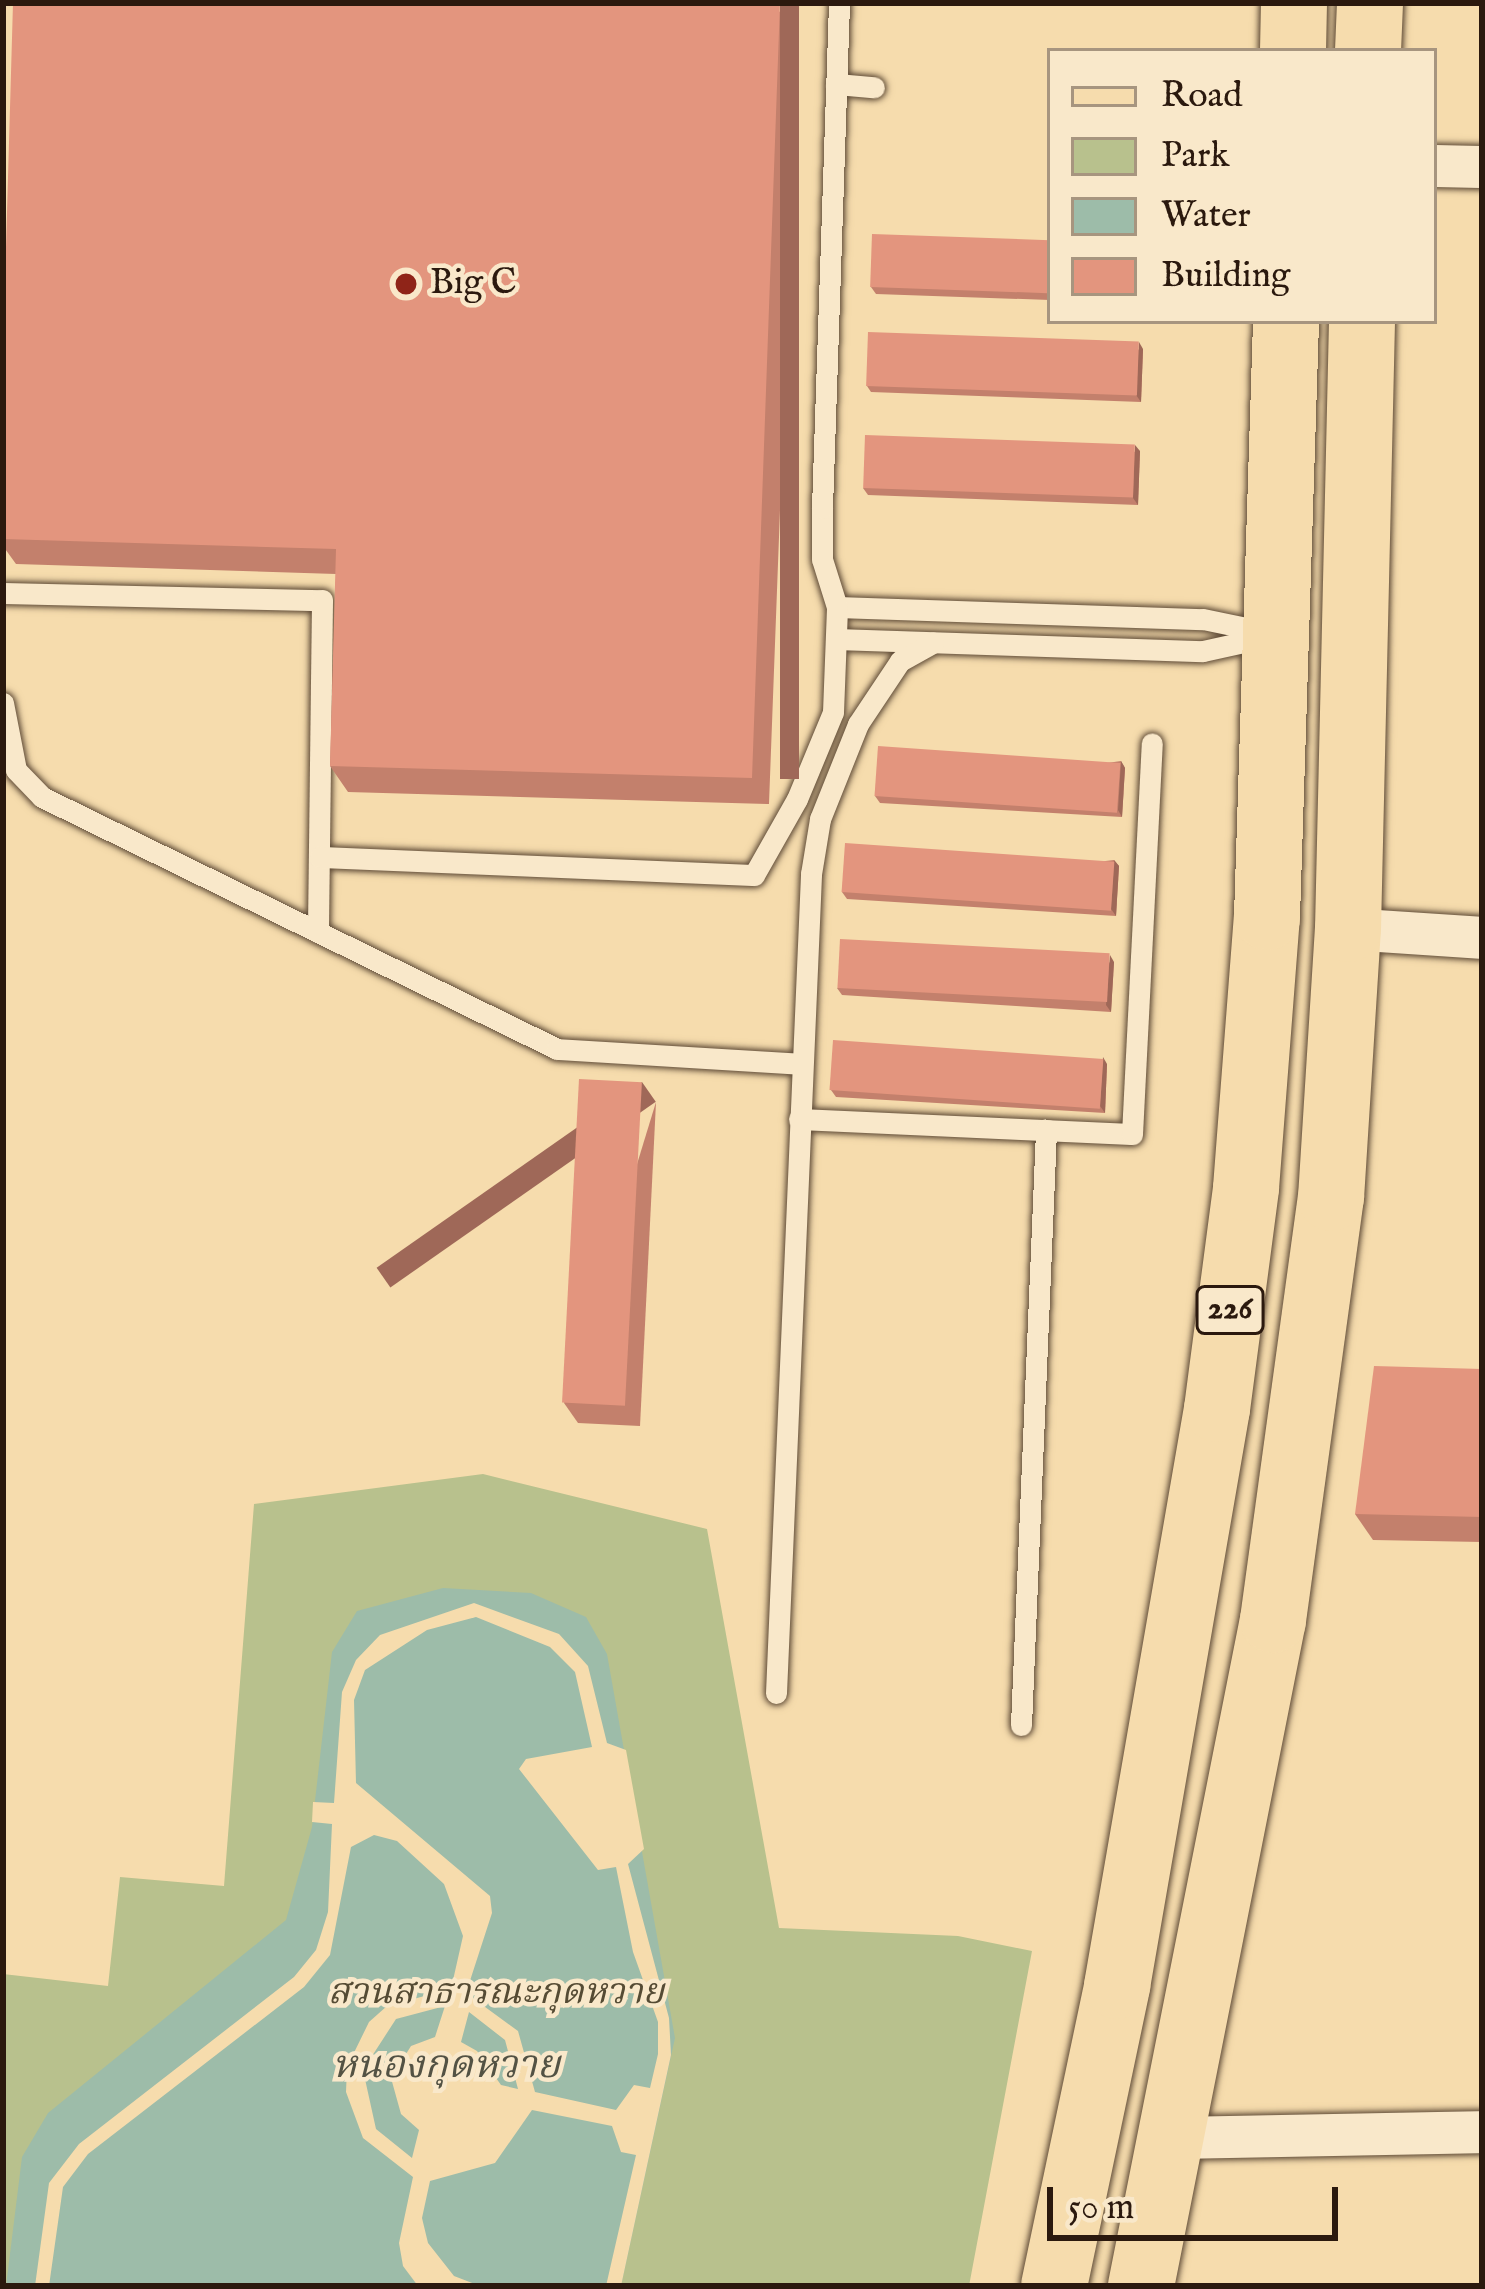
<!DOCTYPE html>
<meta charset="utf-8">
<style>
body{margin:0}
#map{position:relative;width:1485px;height:2289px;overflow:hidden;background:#f6dcad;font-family:"IM FELL English","Noto Serif Thai",serif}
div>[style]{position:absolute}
.green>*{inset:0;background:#b8c18d}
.water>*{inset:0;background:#9dbca9}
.pier>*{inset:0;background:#f6dcad}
.roads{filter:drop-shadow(0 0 3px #5e4a36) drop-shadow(0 0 3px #5e4a36)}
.lane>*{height:21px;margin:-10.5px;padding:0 10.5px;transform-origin:10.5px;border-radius:10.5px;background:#f9e8ca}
.street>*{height:42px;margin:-21px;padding:0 21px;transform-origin:21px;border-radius:21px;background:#f9e8ca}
.primary>*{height:66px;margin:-33px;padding:0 33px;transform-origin:33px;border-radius:33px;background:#f6dcad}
.wall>*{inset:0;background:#c3806c}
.shaded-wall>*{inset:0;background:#9f6858;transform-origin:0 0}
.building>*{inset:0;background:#e3957e;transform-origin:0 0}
.dots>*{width:33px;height:33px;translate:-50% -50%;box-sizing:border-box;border:6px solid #f9e8ca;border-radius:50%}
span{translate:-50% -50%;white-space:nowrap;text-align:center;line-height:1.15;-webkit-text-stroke:9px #f9e8ca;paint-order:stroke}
.shield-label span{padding:3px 9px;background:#f9e8ca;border:3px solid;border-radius:9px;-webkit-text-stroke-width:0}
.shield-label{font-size:33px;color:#2b190e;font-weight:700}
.poi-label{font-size:36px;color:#2b190e}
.left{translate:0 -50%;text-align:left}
.park-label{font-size:36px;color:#554b34;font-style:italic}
.water-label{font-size:39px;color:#535244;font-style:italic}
.frame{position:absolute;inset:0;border:6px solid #2b190e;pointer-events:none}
.legend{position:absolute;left:1047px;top:48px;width:390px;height:276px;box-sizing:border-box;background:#f9e8ca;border:3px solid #a7957f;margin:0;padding:15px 21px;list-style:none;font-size:36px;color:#2b190e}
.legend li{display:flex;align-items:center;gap:24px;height:60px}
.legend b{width:60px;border:3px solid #a7957f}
.scale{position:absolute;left:1047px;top:2187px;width:291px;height:54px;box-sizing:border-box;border:6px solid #2b190e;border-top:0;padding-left:15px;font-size:36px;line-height:42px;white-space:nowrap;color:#2b190e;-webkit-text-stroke:9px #f9e8ca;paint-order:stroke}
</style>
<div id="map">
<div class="green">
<div style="clip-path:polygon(483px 1474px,707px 1529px,779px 1928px,958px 1936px,1032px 1951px,969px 2286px,3px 2286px,3px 1974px,108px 1986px,120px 1877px,224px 1886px,254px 1504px)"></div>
</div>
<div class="water">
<div style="clip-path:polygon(443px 1588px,531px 1593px,586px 1617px,607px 1654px,675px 2038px,621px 2286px,6px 2286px,22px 2157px,48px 2113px,286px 1920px,312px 1827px,332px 1652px,357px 1611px)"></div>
</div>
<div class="pier">
<div style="clip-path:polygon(evenodd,474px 1603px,559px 1634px,588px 1666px,607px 1743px,626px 1750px,644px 1849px,628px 1864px,669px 2018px,671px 2055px,621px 2286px,606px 2286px,636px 2155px,621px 2152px,612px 2126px,532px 2110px,495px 2163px,430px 2181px,422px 2218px,428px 2243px,454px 2276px,480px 2286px,418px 2286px,403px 2266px,399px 2243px,413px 2177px,363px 2138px,346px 2092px,347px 2067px,369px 2022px,387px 2006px,451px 1989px,463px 1936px,444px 1884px,397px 1841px,374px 1835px,351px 1847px,330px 1955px,304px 1987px,88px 2154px,63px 2187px,49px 2286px,35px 2286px,49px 2183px,79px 2144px,294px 1977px,316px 1950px,328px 1912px,332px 1824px,312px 1822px,313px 1802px,334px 1803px,342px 1692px,356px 1660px,380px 1635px,474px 1603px,476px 1617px,550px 1647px,575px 1672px,592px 1747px,526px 1759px,519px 1769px,598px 1870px,616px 1867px,633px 1952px,658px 2022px,658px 2054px,650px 2088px,634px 2085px,616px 2110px,535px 2092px,518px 2031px,466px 1993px,492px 1913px,490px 1896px,356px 1783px,354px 1700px,365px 1670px,427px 1630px,476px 1617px,474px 1603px,445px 2006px,435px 2037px,411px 2046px,391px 2078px,401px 2114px,419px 2130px,412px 2158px,376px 2129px,363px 2070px,396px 2019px,445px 2006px,474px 1603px,469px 2012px,505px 2040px,518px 2089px,501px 2085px,477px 2051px,461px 2042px,469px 2012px)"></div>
</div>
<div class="roads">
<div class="lane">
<div style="left:836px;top:84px;width:38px;rotate:5deg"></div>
<div style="left:3px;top:593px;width:319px;rotate:1.3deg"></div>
<div style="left:322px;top:600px;width:332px;rotate:90.7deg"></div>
<div style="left:837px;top:607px;width:366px;rotate:1.9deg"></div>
<div style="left:1203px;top:619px;width:64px;rotate:11.7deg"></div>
<div style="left:836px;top:639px;width:367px;rotate:1.9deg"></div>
<div style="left:1203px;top:651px;width:65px;rotate:-12.5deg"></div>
<div style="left:3px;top:703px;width:68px;rotate:79deg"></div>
<div style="left:16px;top:770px;width:37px;rotate:46deg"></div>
<div style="left:42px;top:797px;width:573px;rotate:26.07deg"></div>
<div style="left:557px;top:1049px;width:245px;rotate:3.5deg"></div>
<div style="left:320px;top:857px;width:434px;rotate:2.4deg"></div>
<div style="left:754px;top:875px;width:87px;rotate:-60.5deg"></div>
<div style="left:797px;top:799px;width:94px;rotate:-67.5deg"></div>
<div style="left:833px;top:712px;width:105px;rotate:-87.8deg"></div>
<div style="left:837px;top:607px;width:50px;rotate:-107.4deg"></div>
<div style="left:822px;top:559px;width:51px;rotate:-90deg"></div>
<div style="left:822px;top:508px;width:505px;rotate:-88.07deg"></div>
<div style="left:799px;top:1119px;width:333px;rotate:2.6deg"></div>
<div style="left:1132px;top:1134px;width:391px;rotate:-87.1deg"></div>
<div style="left:776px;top:1693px;width:820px;rotate:-87.55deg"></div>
<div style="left:811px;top:874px;width:56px;rotate:-80.7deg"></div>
<div style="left:820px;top:819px;width:102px;rotate:-68.2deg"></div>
<div style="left:858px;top:724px;width:76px;rotate:-56.3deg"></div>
<div style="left:900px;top:661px;width:38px;rotate:-29deg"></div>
<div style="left:1021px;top:1725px;width:596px;rotate:-87.59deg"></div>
</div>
<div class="street">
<div style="left:1434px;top:166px;width:48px;rotate:1.2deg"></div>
<div style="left:1348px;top:929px;width:134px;rotate:3.8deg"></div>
<div style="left:1172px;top:2138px;width:310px;rotate:-1.1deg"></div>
</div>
<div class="primary">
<div style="left:1293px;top:51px;width:48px;rotate:-88.8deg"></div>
<div style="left:1368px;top:51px;width:48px;rotate:-87.6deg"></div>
<div style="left:1054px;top:2286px;width:307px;rotate:-78.1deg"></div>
<div style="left:1117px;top:1986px;width:586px;rotate:-80.17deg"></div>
<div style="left:1217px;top:1409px;width:223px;rotate:-82.5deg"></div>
<div style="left:1246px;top:1188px;width:272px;rotate:-85.6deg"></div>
<div style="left:1267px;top:917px;width:596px;rotate:-88.17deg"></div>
<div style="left:1141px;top:2286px;width:679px;rotate:-78.79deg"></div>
<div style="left:1273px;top:1620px;width:426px;rotate:-82.2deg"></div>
<div style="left:1331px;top:1198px;width:270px;rotate:-86.4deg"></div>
<div style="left:1348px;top:929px;width:608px;rotate:-88.68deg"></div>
</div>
</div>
<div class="wall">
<div style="clip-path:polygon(799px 3px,769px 804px,348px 792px,330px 766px,336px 574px,16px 564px,3px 546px,3px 352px)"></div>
<div style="clip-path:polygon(1050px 240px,1050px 300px,876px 294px,871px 287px)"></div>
<div style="clip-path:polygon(1143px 349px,1141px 402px,871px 392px,867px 386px)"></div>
<div style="clip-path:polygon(1140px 451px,1138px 505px,868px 495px,863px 488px)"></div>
<div style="clip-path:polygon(1121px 761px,1125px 768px,1122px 817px,880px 803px,875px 796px)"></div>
<div style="clip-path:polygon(1114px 860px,1119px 866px,1116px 916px,847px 899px,842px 892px)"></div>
<div style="clip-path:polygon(1114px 962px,1111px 1012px,842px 995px,837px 988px)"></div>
<div style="clip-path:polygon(1107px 1064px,1105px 1113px,836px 1097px,831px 1090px)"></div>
<div style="clip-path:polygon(656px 1102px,640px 1426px,578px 1423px,564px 1403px)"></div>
<div style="clip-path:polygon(1482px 1369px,1482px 1542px,1373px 1540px,1355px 1514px)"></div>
</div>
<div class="shaded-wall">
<div style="left:780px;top:3px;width:19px;height:776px"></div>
<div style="clip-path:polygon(1139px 342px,1143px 349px,1141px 402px,1136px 395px)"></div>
<div style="clip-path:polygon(1135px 445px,1140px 451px,1138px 505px,1133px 498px)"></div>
<div style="clip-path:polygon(1121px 761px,1125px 768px,1122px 817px,1118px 810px)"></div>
<div style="clip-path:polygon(1114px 860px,1119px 866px,1116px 916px,1111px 909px)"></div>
<div style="clip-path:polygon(1110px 955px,1114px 962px,1111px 1012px,1106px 1005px)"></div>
<div style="clip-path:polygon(1103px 1057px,1107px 1064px,1105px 1113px,1100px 1106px)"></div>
<div style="left:642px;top:1082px;width:24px;height:324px;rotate:55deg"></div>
</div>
<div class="building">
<div style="clip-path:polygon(13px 3px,780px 3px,752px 778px,330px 766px,336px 549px,3px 539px,3px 352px)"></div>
<div style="left:872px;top:234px;width:178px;height:53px;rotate:2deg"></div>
<div style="left:868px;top:332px;width:271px;height:54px;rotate:2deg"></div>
<div style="left:865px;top:435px;width:270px;height:53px;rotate:2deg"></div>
<div style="left:878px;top:746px;width:243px;height:50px;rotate:4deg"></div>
<div style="left:845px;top:843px;width:270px;height:49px;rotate:4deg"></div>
<div style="left:840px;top:939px;width:270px;height:49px;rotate:3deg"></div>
<div style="left:833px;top:1040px;width:271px;height:50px;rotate:4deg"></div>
<div style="left:579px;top:1079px;width:63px;height:324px;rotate:3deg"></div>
<div style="clip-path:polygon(1374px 1366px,1482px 1369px,1482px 1517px,1355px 1514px)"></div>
</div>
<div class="dots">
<div style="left:406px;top:284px;background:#8f2418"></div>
</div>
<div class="shield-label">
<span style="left:1230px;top:1310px">226</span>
</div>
<div class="poi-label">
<span class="left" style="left:430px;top:284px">Big C</span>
</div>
<div class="park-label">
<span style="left:496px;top:1994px">สวนสาธารณะกุดหวาย</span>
</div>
<div class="water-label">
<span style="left:446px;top:2067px">หนองกุดหวาย</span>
</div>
<div class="frame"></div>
<ul class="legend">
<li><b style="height:15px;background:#f6dcad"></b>Road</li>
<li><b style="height:33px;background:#b8c18d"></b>Park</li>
<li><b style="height:33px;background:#9dbca9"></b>Water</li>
<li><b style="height:33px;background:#e3957e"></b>Building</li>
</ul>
<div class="scale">50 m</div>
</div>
